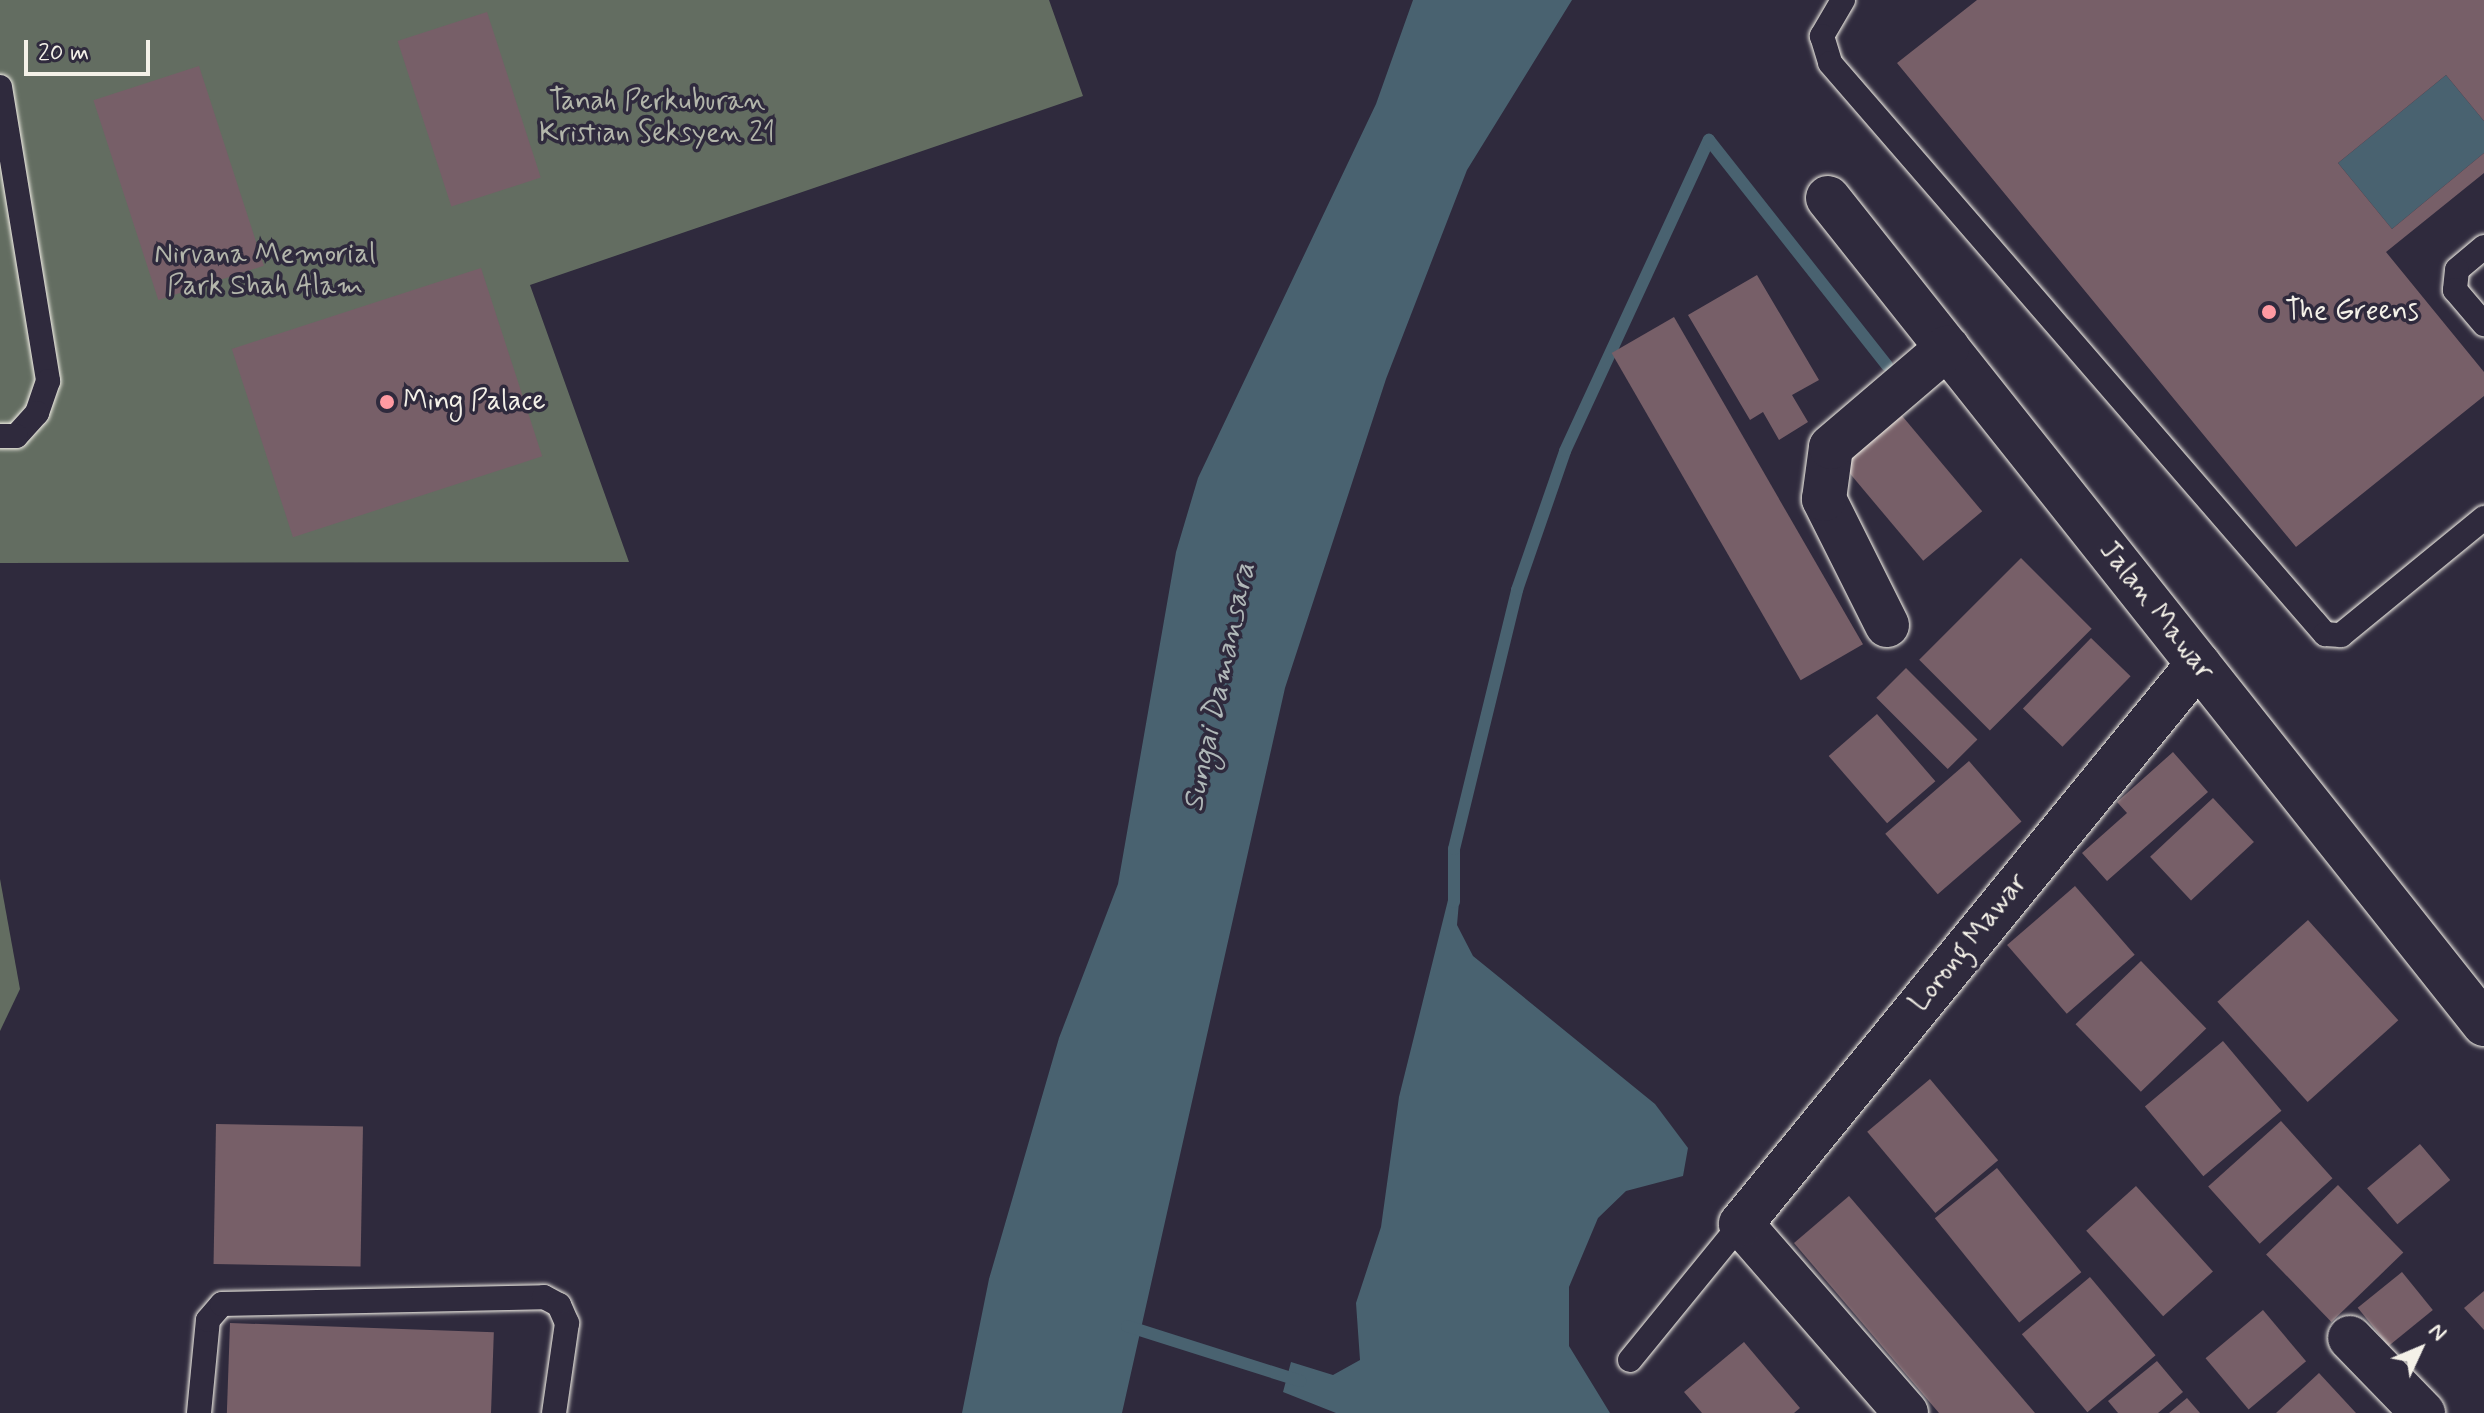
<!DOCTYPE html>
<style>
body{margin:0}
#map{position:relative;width:2484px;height:1413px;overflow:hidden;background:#2f2a3d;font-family:Mynerve,sans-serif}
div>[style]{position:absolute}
.green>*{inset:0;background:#636d61}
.water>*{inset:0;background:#496270}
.stream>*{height:12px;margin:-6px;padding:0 6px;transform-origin:6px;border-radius:6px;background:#496270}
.building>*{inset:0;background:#775f68;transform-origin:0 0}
.roads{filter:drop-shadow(0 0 2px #f4f1e8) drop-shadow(0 0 2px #f4f1e8)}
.service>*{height:24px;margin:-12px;padding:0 12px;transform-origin:12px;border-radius:12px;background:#2f2a3d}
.minor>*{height:44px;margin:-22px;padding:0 22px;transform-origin:22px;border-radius:22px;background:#2f2a3d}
.dots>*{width:22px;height:22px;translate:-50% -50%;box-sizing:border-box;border:4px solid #2f2a3d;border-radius:50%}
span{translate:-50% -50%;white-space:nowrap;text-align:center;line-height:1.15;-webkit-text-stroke:7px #2f2a3d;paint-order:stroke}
.park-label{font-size:28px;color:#b3b6ab}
.poi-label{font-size:28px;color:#f4f1e8}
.left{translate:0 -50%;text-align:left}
.street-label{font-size:28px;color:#f4f1e8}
.water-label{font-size:30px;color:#b0b8b8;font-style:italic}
.north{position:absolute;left:2380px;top:1309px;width:80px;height:80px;-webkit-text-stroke:6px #2f2a3d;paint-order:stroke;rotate:46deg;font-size:22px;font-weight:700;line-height:32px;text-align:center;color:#f4f1e8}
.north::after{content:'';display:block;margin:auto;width:28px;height:36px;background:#f4f1e8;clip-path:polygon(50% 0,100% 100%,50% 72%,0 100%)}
.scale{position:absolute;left:24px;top:40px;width:126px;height:36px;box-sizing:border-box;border:4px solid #f4f1e8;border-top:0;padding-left:10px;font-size:24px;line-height:28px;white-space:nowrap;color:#f4f1e8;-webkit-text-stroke:6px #2f2a3d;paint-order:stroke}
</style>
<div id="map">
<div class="green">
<div style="clip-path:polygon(0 0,1049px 0,1083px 96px,530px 285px,629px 562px,0 563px)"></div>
<div style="clip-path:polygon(0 879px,20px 989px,0 1031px)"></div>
</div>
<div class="water">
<div style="clip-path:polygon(1413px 0,1572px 0,1467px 170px,1386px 379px,1285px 688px,1122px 1413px,962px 1413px,989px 1279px,1059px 1038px,1118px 884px,1176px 552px,1198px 478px,1376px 104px)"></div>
<div style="clip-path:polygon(2446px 75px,2484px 121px,2484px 153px,2392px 229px,2338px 163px)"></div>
<div style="clip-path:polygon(1451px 888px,1460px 890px,1457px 925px,1473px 956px,1655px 1104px,1688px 1148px,1683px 1176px,1626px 1191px,1598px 1218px,1569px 1287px,1569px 1346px,1610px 1413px,1336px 1413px,1283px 1392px,1291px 1362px,1333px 1375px,1360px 1360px,1356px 1303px,1381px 1227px,1399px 1097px)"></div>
</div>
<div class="stream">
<div style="left:1454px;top:902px;width:53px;rotate:-90deg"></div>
<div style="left:1454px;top:849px;width:267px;rotate:-76.3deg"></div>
<div style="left:1517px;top:590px;width:147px;rotate:-70.9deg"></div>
<div style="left:1565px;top:451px;width:343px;rotate:-65.2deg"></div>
<div style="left:1709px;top:140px;width:287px;rotate:51.7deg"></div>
<div style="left:1127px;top:1326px;width:182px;rotate:17.6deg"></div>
</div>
<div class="building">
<div style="clip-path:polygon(1977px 0,2484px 0,2484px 121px,2446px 75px,2338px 163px,2392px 229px,2484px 153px,2484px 173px,2386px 252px,2484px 372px,2484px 396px,2296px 547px,1897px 63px)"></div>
<div style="left:487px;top:12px;width:174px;height:94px;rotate:72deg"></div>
<div style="left:199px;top:66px;width:210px;height:111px;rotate:72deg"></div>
<div style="left:481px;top:268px;width:198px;height:262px;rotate:72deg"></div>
<div style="clip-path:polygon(1757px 275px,1819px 380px,1792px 395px,1808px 422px,1779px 440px,1763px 412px,1750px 420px,1688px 315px)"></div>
<div style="left:1674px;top:317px;width:378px;height:72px;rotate:60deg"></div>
<div style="left:1898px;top:411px;width:131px;height:77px;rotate:50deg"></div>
<div style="left:2021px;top:558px;width:100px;height:144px;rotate:45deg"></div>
<div style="left:2091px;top:638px;width:55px;height:98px;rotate:44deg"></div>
<div style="left:1906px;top:668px;width:101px;height:42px;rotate:45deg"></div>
<div style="left:1877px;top:714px;width:89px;height:64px;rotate:49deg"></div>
<div style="clip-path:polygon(2173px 752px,2208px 792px,2107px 881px,2082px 853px,2127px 813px,2117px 802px)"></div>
<div style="left:1969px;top:761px;width:80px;height:111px;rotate:49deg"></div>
<div style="left:2213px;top:798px;width:60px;height:86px;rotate:47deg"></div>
<div style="left:2075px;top:886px;width:91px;height:90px;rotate:49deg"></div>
<div style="left:2308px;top:920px;width:135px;height:122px;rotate:48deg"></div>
<div style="left:2141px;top:961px;width:94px;height:91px;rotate:46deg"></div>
<div style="left:2223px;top:1041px;width:91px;height:102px;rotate:50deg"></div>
<div style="left:1930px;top:1079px;width:106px;height:82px;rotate:50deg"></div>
<div style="left:2281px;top:1121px;width:77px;height:98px;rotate:48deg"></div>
<div style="left:216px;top:1124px;width:147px;height:140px;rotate:1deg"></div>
<div style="left:2420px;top:1144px;width:47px;height:69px;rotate:50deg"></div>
<div style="left:1997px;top:1168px;width:134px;height:80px;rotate:51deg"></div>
<div style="left:2338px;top:1185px;width:94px;height:100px;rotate:46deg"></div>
<div style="left:2136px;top:1186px;width:115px;height:67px;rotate:48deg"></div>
<div style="clip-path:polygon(1849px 1196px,2035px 1413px,1939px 1413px,1794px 1243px)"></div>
<div style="left:2402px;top:1272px;width:49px;height:57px;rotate:51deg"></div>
<div style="left:2090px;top:1277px;width:102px;height:89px;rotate:50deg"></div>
<div style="clip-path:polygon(2484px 1291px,2484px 1330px,2464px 1308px)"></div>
<div style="left:2263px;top:1310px;width:67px;height:75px;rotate:50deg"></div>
<div style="left:230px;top:1323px;width:264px;height:90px;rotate:2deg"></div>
<div style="clip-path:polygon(1744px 1342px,1800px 1408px,1794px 1413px,1702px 1413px,1684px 1392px)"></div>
<div style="clip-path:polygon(2157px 1361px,2183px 1392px,2158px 1413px,2118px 1413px,2108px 1401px)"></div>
<div style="clip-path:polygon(2319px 1373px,2356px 1413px,2276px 1413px)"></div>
<div style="clip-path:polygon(2187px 1398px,2200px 1413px,2169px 1413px)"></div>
</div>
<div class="roads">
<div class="service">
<div style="left:1843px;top:0;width:42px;rotate:120.3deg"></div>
<div style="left:1822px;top:36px;width:28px;rotate:73deg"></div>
<div style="left:1830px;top:63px;width:756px;rotate:49.08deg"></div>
<div style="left:2325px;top:634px;width:16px;rotate:4deg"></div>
<div style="left:2341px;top:635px;width:185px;rotate:-39.3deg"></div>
<div style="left:0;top:87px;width:298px;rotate:80.7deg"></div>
<div style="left:48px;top:381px;width:34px;rotate:109deg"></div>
<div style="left:37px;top:413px;width:31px;rotate:132deg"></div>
<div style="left:16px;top:436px;width:16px;rotate:180deg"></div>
<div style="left:2484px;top:247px;width:35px;rotate:140deg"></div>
<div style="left:2457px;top:270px;width:20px;rotate:96deg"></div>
<div style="left:2455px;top:290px;width:45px;rotate:49.5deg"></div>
<div style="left:1630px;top:1360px;width:176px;rotate:-50.8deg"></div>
<div style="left:199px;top:1413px;width:93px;rotate:-84.5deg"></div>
<div style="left:208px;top:1320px;width:21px;rotate:-49deg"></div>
<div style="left:222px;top:1304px;width:322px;rotate:-1.2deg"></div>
<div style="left:544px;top:1297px;width:17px;rotate:28deg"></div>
<div style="left:559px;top:1305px;width:20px;rotate:66deg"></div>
<div style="left:567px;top:1323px;width:91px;rotate:98.2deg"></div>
</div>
<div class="minor">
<div style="left:1828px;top:198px;width:1055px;rotate:51.54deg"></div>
<div style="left:1887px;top:625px;width:141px;rotate:-116.6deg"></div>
<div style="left:1824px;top:499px;width:52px;rotate:-82.3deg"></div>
<div style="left:1831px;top:447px;width:153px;rotate:-40.5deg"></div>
<div style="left:2350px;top:1338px;width:105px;rotate:45.8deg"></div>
<div style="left:1906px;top:1413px;width:251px;rotate:-131.1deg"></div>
<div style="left:1741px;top:1224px;width:723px;rotate:-50.78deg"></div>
</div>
</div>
<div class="dots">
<div style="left:2269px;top:312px;background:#ff9aa2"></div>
<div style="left:387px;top:402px;background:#ff9aa2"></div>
</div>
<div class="park-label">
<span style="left:657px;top:118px">Tanah Perkuburan<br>Kristian Seksyen 21</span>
<span style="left:265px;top:271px">Nirvana Memorial<br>Park Shah Alam</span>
</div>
<div class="poi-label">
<span class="left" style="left:2285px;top:312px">The Greens</span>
<span class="left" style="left:403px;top:402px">Ming Palace</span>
</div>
<div class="street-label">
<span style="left:2156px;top:611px;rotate:52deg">Jalan Mawar</span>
<span style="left:1969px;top:943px;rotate:-51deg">Lorong Mawar</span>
</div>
<div class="water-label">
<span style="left:1220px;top:687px;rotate:-78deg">Sungai Damansara</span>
</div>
<div class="north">N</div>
<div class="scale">20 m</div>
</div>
